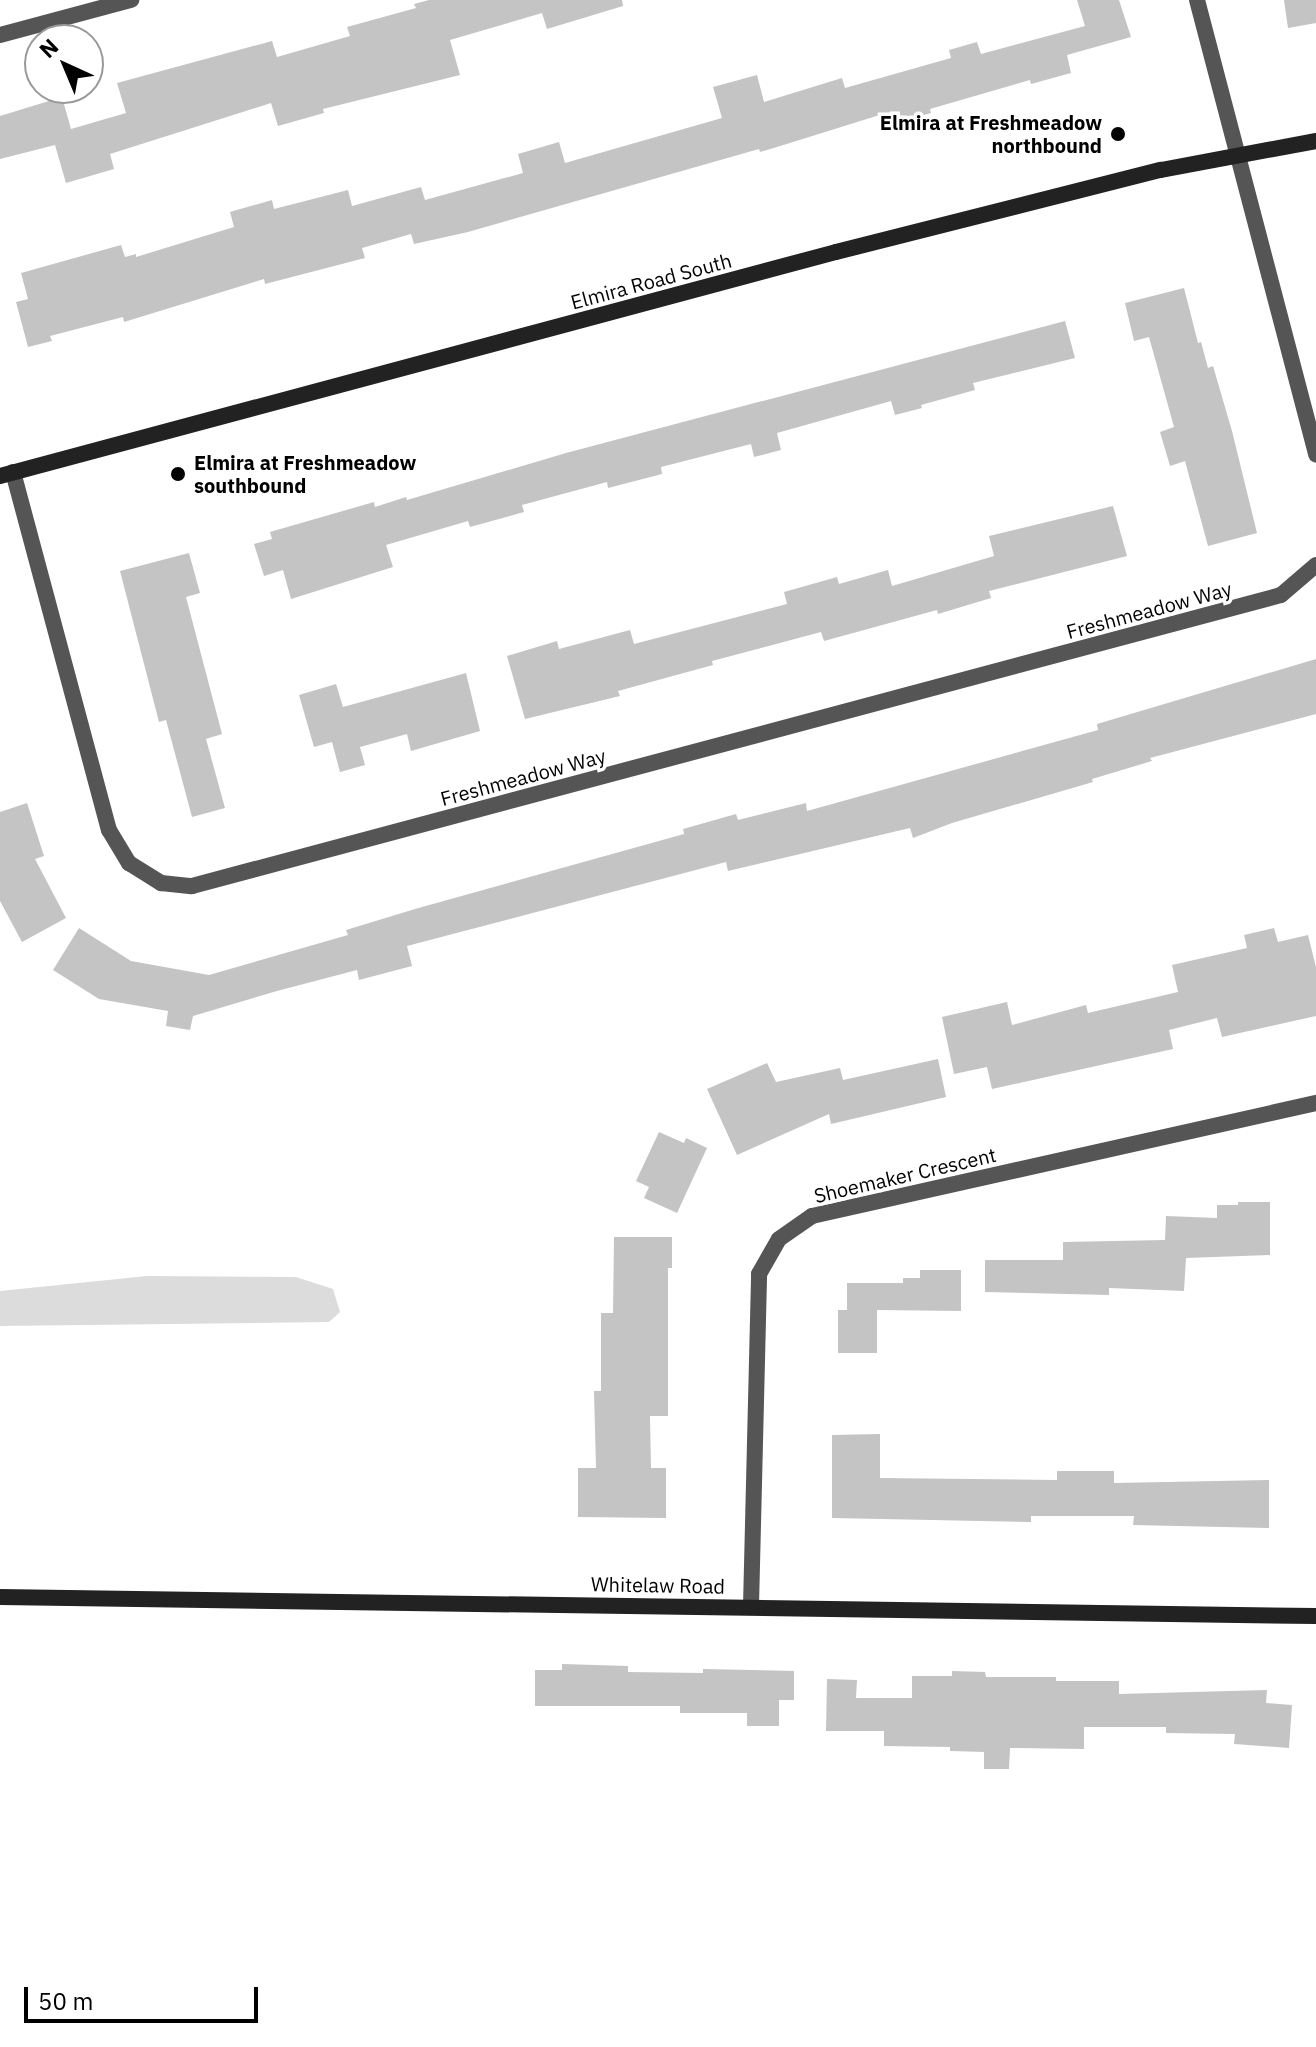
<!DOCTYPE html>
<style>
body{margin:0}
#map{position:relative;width:1316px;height:2047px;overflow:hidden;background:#fff;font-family:"IBM Plex Sans",sans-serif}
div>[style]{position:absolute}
.green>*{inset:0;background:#dcdcdc}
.building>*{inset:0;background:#c4c4c4}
.street>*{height:16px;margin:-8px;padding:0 8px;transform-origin:8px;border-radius:8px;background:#555}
.secondary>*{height:16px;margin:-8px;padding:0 8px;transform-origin:8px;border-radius:8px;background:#222}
.dots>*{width:22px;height:22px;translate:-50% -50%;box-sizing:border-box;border:4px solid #fff;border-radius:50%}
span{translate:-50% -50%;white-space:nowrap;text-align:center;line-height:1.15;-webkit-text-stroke:7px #fff;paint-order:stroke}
.poi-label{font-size:20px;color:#000;font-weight:700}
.right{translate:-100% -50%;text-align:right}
.left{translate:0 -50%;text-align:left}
.street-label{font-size:20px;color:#000}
.north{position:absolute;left:24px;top:24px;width:80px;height:80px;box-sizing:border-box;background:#fff;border:2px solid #999;border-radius:50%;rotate:316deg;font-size:22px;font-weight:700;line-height:32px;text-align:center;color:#000}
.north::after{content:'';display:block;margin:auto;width:28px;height:36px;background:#000;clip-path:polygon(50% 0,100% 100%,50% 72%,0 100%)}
.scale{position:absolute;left:24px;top:1987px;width:234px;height:36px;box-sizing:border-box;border:4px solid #000;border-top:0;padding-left:10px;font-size:24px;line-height:28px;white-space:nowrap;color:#000;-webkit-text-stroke:6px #fff;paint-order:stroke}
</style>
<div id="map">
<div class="green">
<div style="clip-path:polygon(147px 1276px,296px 1277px,333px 1289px,340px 1312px,329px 1322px,0 1326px,0 1291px)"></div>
</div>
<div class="building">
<div style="clip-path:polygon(429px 0,622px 0,623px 6px,547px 29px,542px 13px,450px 40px,460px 75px,323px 109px,324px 113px,278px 126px,271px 103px,110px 154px,114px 169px,66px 183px,55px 145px,0 159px,0 116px,62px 97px,71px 129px,126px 113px,117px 83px,272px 41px,277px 57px,350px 36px,347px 27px,416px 8px,414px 4px)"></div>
<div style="clip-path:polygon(1077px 0,1119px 0,1131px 37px,1067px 55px,1071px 73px,1031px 84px,1030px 80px,930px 109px,931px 113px,890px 125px,886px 113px,777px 147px,760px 152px,759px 149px,468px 232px,414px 244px,411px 234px,362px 248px,365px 258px,265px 284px,264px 279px,124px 322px,123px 317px,50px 336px,52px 341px,28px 347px,16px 302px,28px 299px,21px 273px,121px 245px,125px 257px,136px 254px,136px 257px,234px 227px,230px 212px,272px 200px,274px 209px,348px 190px,352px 206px,421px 187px,425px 200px,523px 173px,518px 154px,559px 142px,565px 163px,722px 118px,713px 87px,757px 75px,764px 102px,842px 78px,845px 88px,951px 58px,949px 50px,977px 42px,981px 54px,1085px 26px)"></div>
<div style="clip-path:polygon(1284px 0,1316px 0,1316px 23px,1288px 28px)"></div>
<div style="clip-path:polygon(1184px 288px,1198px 343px,1201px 342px,1208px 368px,1213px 366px,1232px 431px,1257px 533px,1208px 546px,1185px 461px,1170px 466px,1160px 432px,1174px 427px,1149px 337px,1134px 341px,1125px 303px)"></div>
<div style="clip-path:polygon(1065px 321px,1075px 358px,973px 383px,975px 390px,921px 405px,922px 408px,895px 415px,891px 401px,777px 433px,781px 450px,754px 457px,751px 444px,661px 467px,662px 474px,608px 488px,607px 482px,522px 505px,524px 512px,470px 527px,468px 521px,386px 545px,393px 567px,291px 599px,283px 570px,264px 576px,254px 544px,272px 539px,270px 532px,374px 502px,375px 507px,406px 497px,407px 500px,566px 453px)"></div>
<div style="clip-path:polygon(1113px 506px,1127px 556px,989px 591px,991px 598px,938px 614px,937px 610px,824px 641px,821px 632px,712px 661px,713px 665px,618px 691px,620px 696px,525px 719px,507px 656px,557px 641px,559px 649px,630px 630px,634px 644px,787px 604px,784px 592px,837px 577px,839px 584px,888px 570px,892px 586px,994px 556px,989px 536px)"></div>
<div style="clip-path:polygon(189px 553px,200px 593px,186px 597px,222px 734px,206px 739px,225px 808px,192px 817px,166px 720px,159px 722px,120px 571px)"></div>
<div style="clip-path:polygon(1316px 659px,1316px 714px,1150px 758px,1152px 761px,1092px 779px,1093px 782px,952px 823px,913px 838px,910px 828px,728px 871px,726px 862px,407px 946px,412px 966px,359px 980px,357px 970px,277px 991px,193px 1016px,190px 1030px,166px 1026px,168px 1011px,99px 999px,53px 970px,79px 928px,131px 961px,209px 975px,348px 935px,346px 930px,415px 909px,684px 834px,683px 829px,736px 814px,738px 820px,806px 803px,807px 811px,1098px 730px,1097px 724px)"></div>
<div style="clip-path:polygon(466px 673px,480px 731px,411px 751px,407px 734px,360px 747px,365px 765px,340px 772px,332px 742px,314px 747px,299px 695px,336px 684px,343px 707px)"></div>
<div style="clip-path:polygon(27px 803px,44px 856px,35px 859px,66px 918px,22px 942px,0 901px,0 812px)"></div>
<div style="clip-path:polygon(1274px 928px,1278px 942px,1308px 935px,1316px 967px,1316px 1016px,1222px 1037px,1217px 1018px,1169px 1030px,1173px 1049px,992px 1089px,987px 1067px,954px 1074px,942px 1017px,1007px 1002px,1012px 1025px,1086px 1005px,1088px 1013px,1178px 992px,1172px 965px,1247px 948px,1244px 935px)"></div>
<div style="clip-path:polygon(938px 1059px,946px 1097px,831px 1124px,829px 1114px,737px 1155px,707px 1089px,767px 1063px,776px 1082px,840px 1068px,843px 1080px)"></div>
<div style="clip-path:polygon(659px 1132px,684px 1143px,686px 1138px,707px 1148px,677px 1213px,644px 1198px,649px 1187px,636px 1181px)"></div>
<div style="clip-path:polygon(1238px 1202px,1270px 1202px,1270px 1255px,1186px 1258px,1184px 1291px,1109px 1288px,1109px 1295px,985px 1292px,985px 1260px,1063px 1260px,1063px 1242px,1165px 1240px,1166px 1216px,1217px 1218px,1217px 1205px,1238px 1205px)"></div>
<div style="clip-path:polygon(614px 1237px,672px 1237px,672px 1268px,668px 1268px,668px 1416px,650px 1416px,651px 1468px,666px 1468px,666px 1518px,578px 1517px,578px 1468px,596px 1468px,594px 1391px,601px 1391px,601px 1313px,613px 1313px)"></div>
<div style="clip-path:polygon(920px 1270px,961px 1270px,961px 1311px,877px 1310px,877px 1353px,838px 1353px,838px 1310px,847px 1310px,847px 1283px,903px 1283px,903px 1278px,920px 1278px)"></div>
<div style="clip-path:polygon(880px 1434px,880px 1478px,1057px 1480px,1057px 1471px,1114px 1471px,1114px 1483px,1269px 1480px,1269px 1528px,1133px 1525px,1134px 1516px,1031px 1516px,1031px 1522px,832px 1518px,832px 1435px)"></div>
<div style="clip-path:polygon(562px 1664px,628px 1666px,628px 1672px,703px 1673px,703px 1669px,794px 1671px,794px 1700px,779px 1700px,779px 1726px,747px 1726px,747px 1713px,680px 1713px,680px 1706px,535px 1706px,535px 1670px,562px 1670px)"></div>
<div style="clip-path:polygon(952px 1671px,985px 1672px,986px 1677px,1056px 1677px,1056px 1681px,1119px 1681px,1119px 1694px,1267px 1690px,1266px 1703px,1292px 1705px,1289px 1748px,1234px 1744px,1235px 1734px,1166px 1733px,1166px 1727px,1084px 1727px,1084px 1749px,1010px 1748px,1009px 1769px,984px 1769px,984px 1752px,950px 1751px,950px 1747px,884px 1746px,884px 1731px,826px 1731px,827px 1679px,857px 1680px,856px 1698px,912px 1698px,912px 1676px,952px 1676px)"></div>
</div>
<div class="street">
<div style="left:1197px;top:0;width:470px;rotate:75.3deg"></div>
<div style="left:0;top:35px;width:136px;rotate:-15deg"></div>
<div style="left:13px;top:472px;width:371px;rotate:75deg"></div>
<div style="left:109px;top:830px;width:39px;rotate:59deg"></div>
<div style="left:129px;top:863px;width:38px;rotate:32deg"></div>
<div style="left:161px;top:883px;width:31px;rotate:6deg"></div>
<div style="left:192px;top:886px;width:1127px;rotate:-14.96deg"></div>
<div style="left:1281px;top:595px;width:46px;rotate:-40.6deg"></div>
<div style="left:751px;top:1606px;width:332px;rotate:-88.6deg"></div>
<div style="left:759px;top:1274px;width:40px;rotate:-60.3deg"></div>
<div style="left:779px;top:1239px;width:40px;rotate:-34.9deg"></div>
<div style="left:812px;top:1216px;width:517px;rotate:-12.64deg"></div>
</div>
<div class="secondary">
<div style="left:0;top:476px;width:865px;rotate:-15deg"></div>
<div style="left:836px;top:252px;width:335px;rotate:-14.2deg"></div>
<div style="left:1161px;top:170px;width:158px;rotate:-10.6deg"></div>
<div style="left:0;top:1597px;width:1316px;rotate:0.83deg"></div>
</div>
<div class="dots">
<div style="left:1118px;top:134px;background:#000"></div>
<div style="left:178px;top:474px;background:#000"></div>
</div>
<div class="poi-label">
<span class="right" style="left:1102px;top:134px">Elmira at Freshmeadow<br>northbound</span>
<span class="left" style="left:194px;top:474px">Elmira at Freshmeadow<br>southbound</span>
</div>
<div class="street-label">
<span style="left:651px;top:281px;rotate:-15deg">Elmira Road South</span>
<span style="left:1149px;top:610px;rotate:-15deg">Freshmeadow Way</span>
<span style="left:523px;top:777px;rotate:-15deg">Freshmeadow Way</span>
<span style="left:905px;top:1175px;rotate:-13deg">Shoemaker Crescent</span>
<span style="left:658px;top:1585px;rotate:1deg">Whitelaw Road</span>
</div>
<div class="north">N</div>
<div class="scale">50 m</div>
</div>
